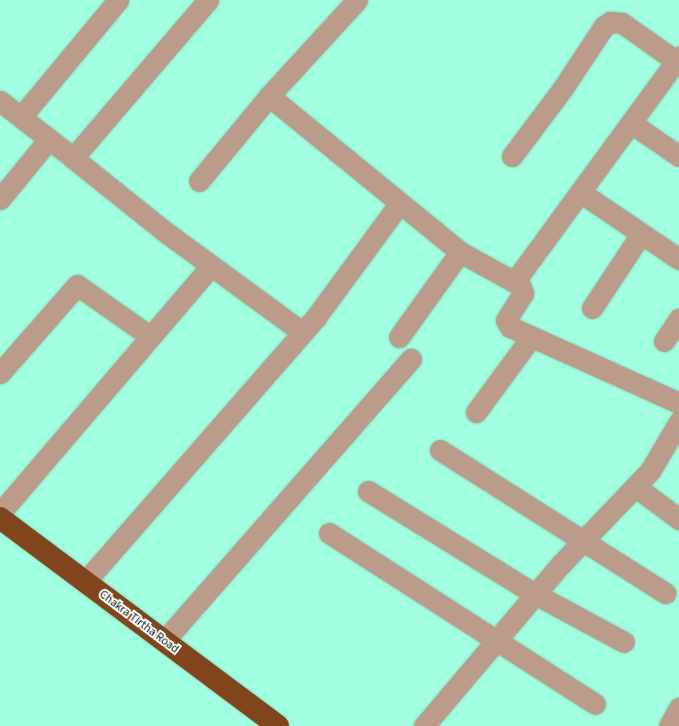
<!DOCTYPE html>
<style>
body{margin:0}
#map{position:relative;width:679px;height:726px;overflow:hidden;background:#a2fee0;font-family:"Source Sans 3",sans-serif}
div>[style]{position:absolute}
.roads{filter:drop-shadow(0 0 1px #88d9be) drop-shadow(0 0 1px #88d9be)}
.minor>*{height:21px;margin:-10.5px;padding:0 10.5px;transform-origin:10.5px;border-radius:10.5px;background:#bb9c8b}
.highway>*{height:22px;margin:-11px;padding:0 11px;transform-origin:11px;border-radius:11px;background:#81451d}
span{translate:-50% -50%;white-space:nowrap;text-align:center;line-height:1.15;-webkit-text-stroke:4px #fff;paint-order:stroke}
.street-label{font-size:12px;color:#00140d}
</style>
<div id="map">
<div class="roads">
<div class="minor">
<div style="left:269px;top:96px;width:247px;rotate:39.2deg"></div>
<div style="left:460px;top:252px;width:68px;rotate:28.8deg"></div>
<div style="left:520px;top:285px;width:9px;rotate:69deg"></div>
<div style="left:523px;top:293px;width:32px;rotate:122deg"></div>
<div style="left:506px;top:320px;width:8px;rotate:60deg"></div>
<div style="left:510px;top:327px;width:185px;rotate:24.2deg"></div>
<div style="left:0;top:101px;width:62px;rotate:37.8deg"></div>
<div style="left:21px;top:117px;width:152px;rotate:-50.3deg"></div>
<div style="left:631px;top:123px;width:58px;rotate:34.5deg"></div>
<div style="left:512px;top:156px;width:85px;rotate:-53.1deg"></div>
<div style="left:563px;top:88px;width:74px;rotate:-56.5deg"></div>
<div style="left:604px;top:26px;width:7px;rotate:-34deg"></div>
<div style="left:610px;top:22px;width:12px;rotate:5deg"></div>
<div style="left:622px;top:23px;width:70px;rotate:35.1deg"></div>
<div style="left:73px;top:158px;width:117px;rotate:38.7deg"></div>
<div style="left:164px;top:231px;width:171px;rotate:36.2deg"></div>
<div style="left:199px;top:181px;width:110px;rotate:-50.5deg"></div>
<div style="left:269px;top:96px;width:130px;rotate:-47.5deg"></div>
<div style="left:580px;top:192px;width:120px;rotate:34.1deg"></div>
<div style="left:0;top:199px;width:77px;rotate:-50.8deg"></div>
<div style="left:49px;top:139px;width:31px;rotate:38deg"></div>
<div style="left:73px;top:158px;width:208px;rotate:-49.5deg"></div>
<div style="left:515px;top:281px;width:278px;rotate:-53.8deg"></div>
<div style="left:592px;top:308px;width:89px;rotate:-56.5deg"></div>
<div style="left:399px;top:337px;width:105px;rotate:-54.3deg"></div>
<div style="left:664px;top:341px;width:27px;rotate:-56deg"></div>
<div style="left:0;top:373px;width:117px;rotate:-48.8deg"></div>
<div style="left:77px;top:285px;width:90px;rotate:35.1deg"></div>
<div style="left:476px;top:412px;width:94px;rotate:-53.6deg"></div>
<div style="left:440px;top:450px;width:267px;rotate:32.4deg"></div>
<div style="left:636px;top:487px;width:54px;rotate:36.7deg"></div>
<div style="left:368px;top:491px;width:196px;rotate:31.7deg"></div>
<div style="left:535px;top:594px;width:101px;rotate:28.3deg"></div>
<div style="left:0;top:513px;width:325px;rotate:-49.5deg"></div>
<div style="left:329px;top:533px;width:316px;rotate:32.7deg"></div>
<div style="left:85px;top:582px;width:352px;rotate:-48.9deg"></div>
<div style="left:316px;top:317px;width:140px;rotate:-53.7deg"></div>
<div style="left:164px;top:641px;width:375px;rotate:-48.8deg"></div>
<div style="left:424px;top:726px;width:212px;rotate:-49.8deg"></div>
<div style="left:561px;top:564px;width:129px;rotate:-46.3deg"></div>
<div style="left:650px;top:471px;width:57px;rotate:-59.4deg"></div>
<div style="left:669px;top:726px;width:21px;rotate:-61deg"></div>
</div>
<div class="highway">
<div style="left:0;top:518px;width:347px;rotate:36.8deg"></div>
</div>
</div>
<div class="street-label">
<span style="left:139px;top:622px;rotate:37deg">Chakra Tirtha Road</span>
</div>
</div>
